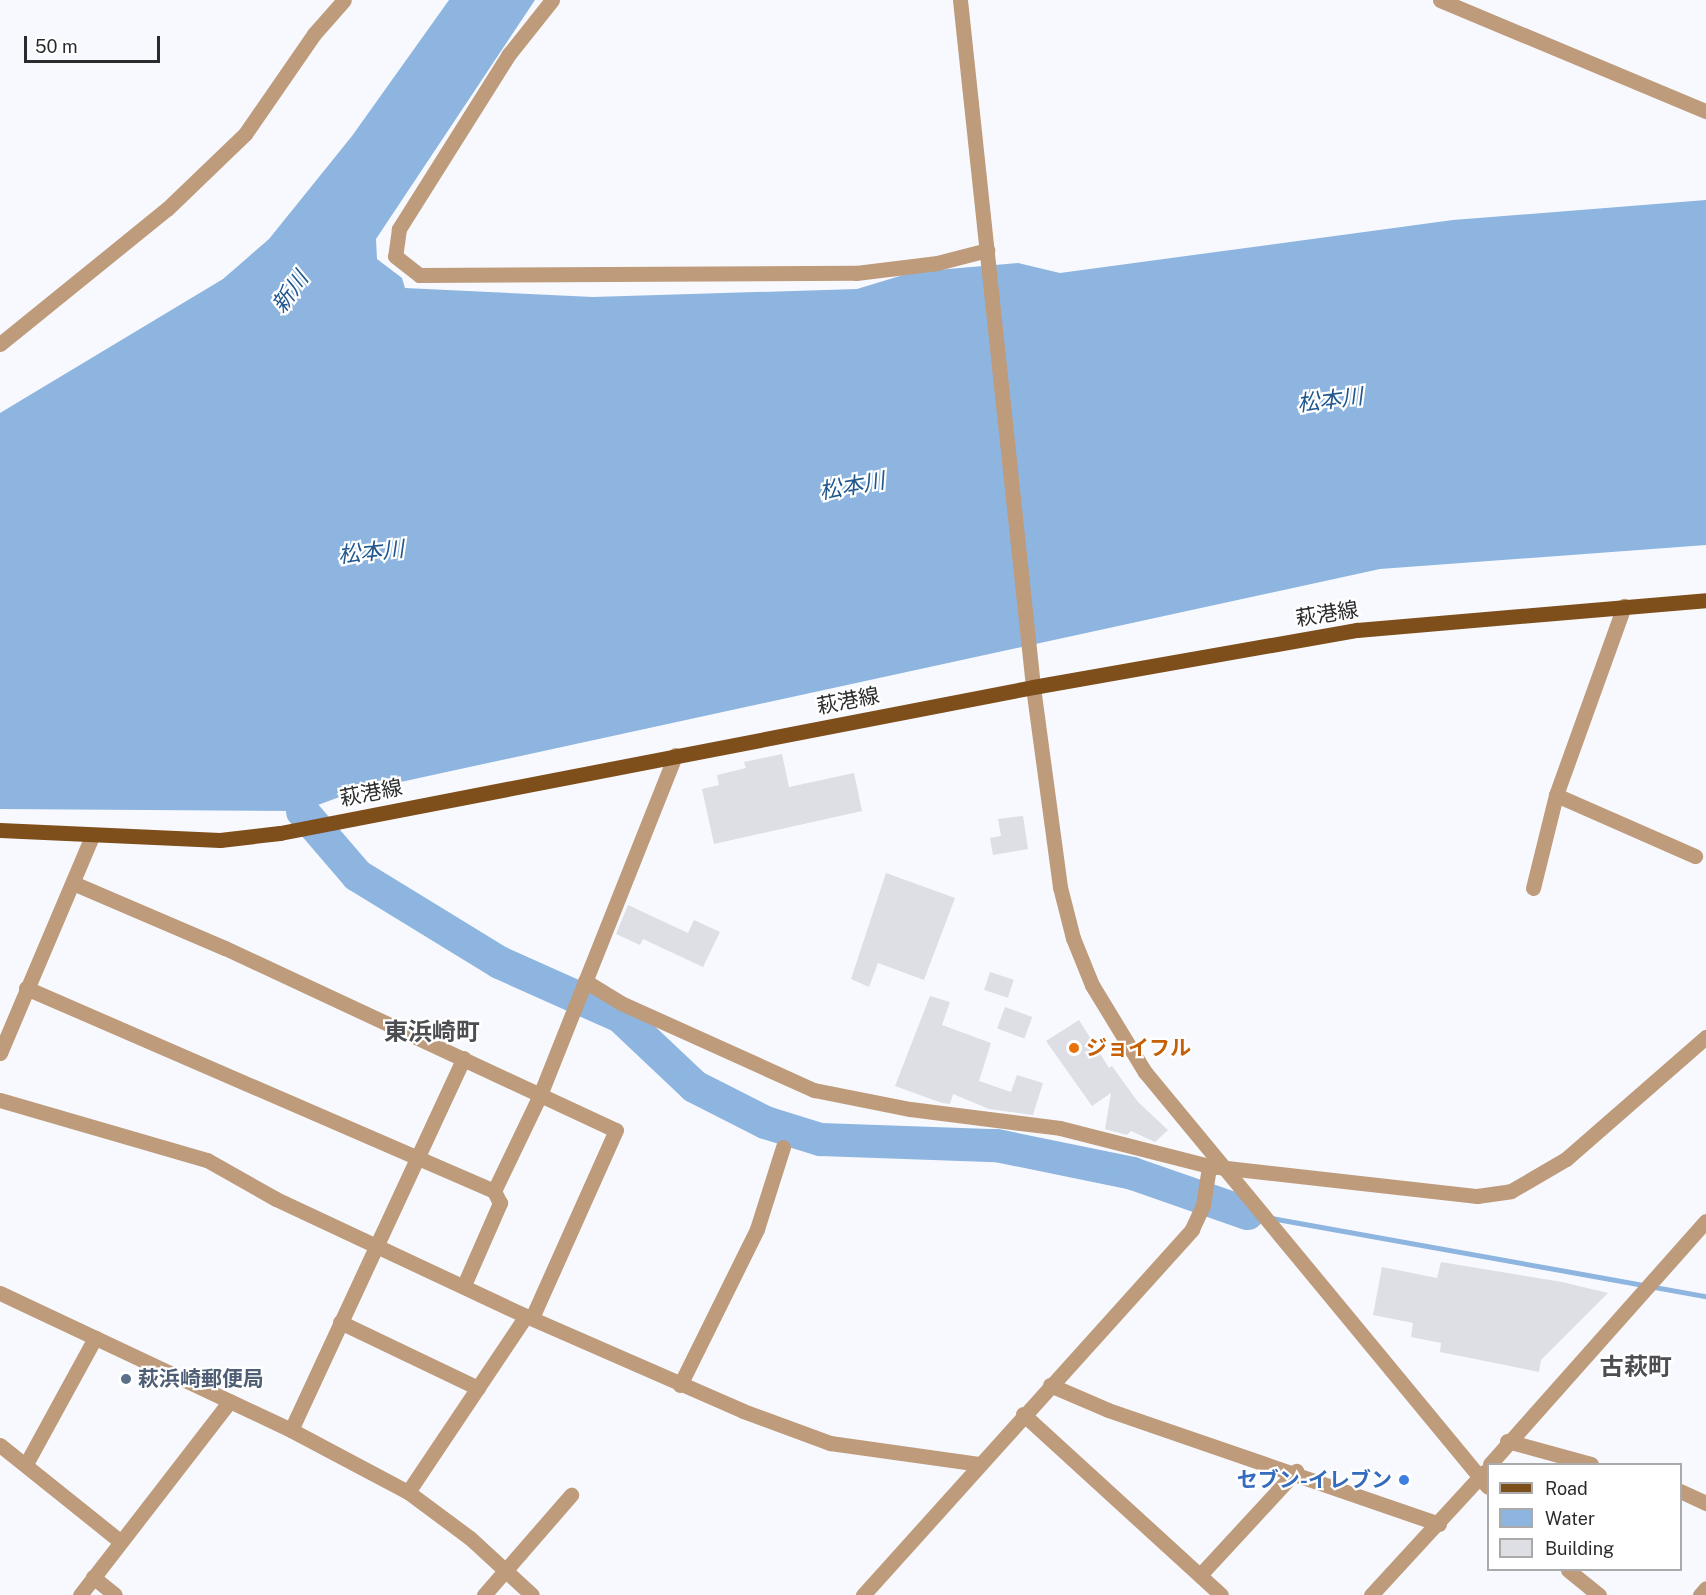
<!DOCTYPE html>
<meta charset="utf-8">
<style>
body{margin:0}
#map{position:relative;width:1706px;height:1595px;overflow:hidden;background:#f7f9fe;font-family:"Public Sans","Noto Sans JP",sans-serif}
div>[style]{position:absolute}
.water>*{inset:0;background:#8db5e0}
.stream>*{height:5px;margin:-2.5px;padding:0 2.5px;transform-origin:2.5px;border-radius:2.5px;background:#8db5e0}
.river>*{height:33px;margin:-16.5px;padding:0 16.5px;transform-origin:16.5px;border-radius:16.5px;background:#8db5e0}
.building>*{inset:0;background:#dddfe4;transform-origin:0 0}
.minor>*{height:15px;margin:-7.5px;padding:0 7.5px;transform-origin:7.5px;border-radius:7.5px;background:#be9b7b}
.major>*{height:15px;margin:-7.5px;padding:0 7.5px;transform-origin:7.5px;border-radius:7.5px;background:#7f4f1b}
.dots>*{width:16px;height:16px;translate:-50% -50%;box-sizing:border-box;border:3px solid #fff;border-radius:50%}
span{translate:-50% -50%;white-space:nowrap;text-align:center;line-height:1.15;-webkit-text-stroke:4.5px #fff;paint-order:stroke}
.street-label{font-size:21px;color:#2a2b2d}
.food-label{font-size:21px;color:#c56008;font-weight:700}
.left{translate:0 -50%;text-align:left}
.service-label{font-size:21px;color:#4e5e75;font-weight:700}
.shop-label{font-size:21px;color:#366cbe;font-weight:700}
.right{translate:-100% -50%;text-align:right}
.water-label{font-size:22px;color:#20578d;font-style:italic}
.quarter-label{font-size:24px;color:#4c4e52;font-weight:700}
.legend{position:absolute;left:1487px;top:1463px;width:195px;height:108px;box-sizing:border-box;background:#fff;border:2px solid #aaaaab;margin:0;padding:8px 10px;list-style:none;font-size:18px;color:#2a2b2d}
.legend li{display:flex;align-items:center;gap:12px;height:30px}
.legend b{width:30px;border:2px solid #aaaaab}
.scale{position:absolute;left:24px;top:36px;width:136px;height:27px;box-sizing:border-box;border:3px solid #2a2b2d;border-top:0;padding-left:8px;font-size:18px;line-height:21px;white-space:nowrap;color:#2a2b2d;-webkit-text-stroke:4px #fff;paint-order:stroke}
</style>
<div id="map">
<div class="water">
<div style="clip-path:polygon(449px 0,535px 0,376px 239px,377px 259px,402px 278px,405px 288px,593px 297px,857px 289px,913px 272px,1018px 263px,1060px 273px,1453px 220px,1706px 200px,1706px 545px,1380px 569px,350px 793px,302px 811px,0 809px,0 413px,223px 279px,269px 239px,352px 136px)"></div>
</div>
<div class="stream">
<div style="left:1247px;top:1213px;width:12px;rotate:9deg"></div>
<div style="left:1271px;top:1218px;width:442px;rotate:10.2deg"></div>
</div>
<div class="river">
<div style="left:302px;top:811px;width:84px;rotate:49.3deg"></div>
<div style="left:357px;top:875px;width:167px;rotate:31.5deg"></div>
<div style="left:499px;top:962px;width:133px;rotate:24.1deg"></div>
<div style="left:620px;top:1016px;width:102px;rotate:43.4deg"></div>
<div style="left:694px;top:1086px;width:80px;rotate:26.9deg"></div>
<div style="left:765px;top:1122px;width:58px;rotate:17.2deg"></div>
<div style="left:820px;top:1139px;width:176px;rotate:2deg"></div>
<div style="left:996px;top:1145px;width:139px;rotate:11.6deg"></div>
<div style="left:1132px;top:1173px;width:122px;rotate:19.2deg"></div>
</div>
<div class="building">
<div style="clip-path:polygon(782px 754px,789px 787px,854px 773px,862px 811px,714px 844px,702px 789px,719px 785px,717px 775px,746px 768px,744px 762px)"></div>
<div style="clip-path:polygon(1023px 816px,1028px 849px,993px 855px,990px 838px,1001px 836px,998px 819px)"></div>
<div style="clip-path:polygon(886px 873px,955px 898px,924px 980px,878px 963px,869px 987px,851px 979px)"></div>
<div style="clip-path:polygon(628px 905px,688px 933px,694px 920px,720px 932px,703px 967px,643px 939px,640px 945px,616px 934px)"></div>
<div style="left:990px;top:972px;width:25px;height:19px;rotate:18deg"></div>
<div style="clip-path:polygon(930px 996px,950px 1002px,942px 1025px,991px 1043px,979px 1081px,1011px 1092px,1017px 1075px,1043px 1083px,1033px 1115px,989px 1109px,953px 1094px,950px 1104px,942px 1103px,895px 1086px)"></div>
<div style="left:1005px;top:1007px;width:29px;height:23px;rotate:20deg"></div>
<div style="clip-path:polygon(1079px 1020px,1109px 1068px,1112px 1066px,1138px 1102px,1168px 1130px,1155px 1142px,1131px 1131px,1127px 1135px,1105px 1129px,1111px 1093px,1092px 1106px,1046px 1041px)"></div>
<div style="clip-path:polygon(1441px 1262px,1562px 1282px,1608px 1293px,1541px 1360px,1539px 1372px,1440px 1352px,1441px 1343px,1411px 1337px,1413px 1323px,1373px 1315px,1382px 1267px,1437px 1278px)"></div>
</div>
<div class="minor">
<div style="left:552px;top:0;width:69px;rotate:128.5deg"></div>
<div style="left:509px;top:54px;width:207px;rotate:122.2deg"></div>
<div style="left:399px;top:229px;width:27px;rotate:98deg"></div>
<div style="left:395px;top:256px;width:31px;rotate:38deg"></div>
<div style="left:419px;top:275px;width:437px;rotate:-0.3deg"></div>
<div style="left:856px;top:273px;width:82px;rotate:-7deg"></div>
<div style="left:937px;top:263px;width:52px;rotate:-14.6deg"></div>
<div style="left:960px;top:0;width:691px;rotate:83.93deg"></div>
<div style="left:1033px;top:687px;width:202px;rotate:82.3deg"></div>
<div style="left:1060px;top:887px;width:53px;rotate:75.7deg"></div>
<div style="left:1073px;top:938px;width:51px;rotate:68deg"></div>
<div style="left:1092px;top:985px;width:102px;rotate:58.7deg"></div>
<div style="left:1145px;top:1072px;width:538px;rotate:50.43deg"></div>
<div style="left:1440px;top:0;width:288px;rotate:22.7deg"></div>
<div style="left:0;top:344px;width:215px;rotate:-39deg"></div>
<div style="left:167px;top:209px;width:108px;rotate:-43.9deg"></div>
<div style="left:245px;top:134px;width:121px;rotate:-55.4deg"></div>
<div style="left:314px;top:34px;width:45px;rotate:-48.6deg"></div>
<div style="left:1556px;top:795px;width:152px;rotate:23.7deg"></div>
<div style="left:73px;top:883px;width:165px;rotate:23.2deg"></div>
<div style="left:225px;top:948px;width:431px;rotate:25deg"></div>
<div style="left:616px;top:1130px;width:206px;rotate:114.1deg"></div>
<div style="left:1533px;top:888px;width:96px;rotate:-76.1deg"></div>
<div style="left:1556px;top:795px;width:201px;rotate:-70.2deg"></div>
<div style="left:585px;top:981px;width:42px;rotate:31.4deg"></div>
<div style="left:621px;top:1003px;width:212px;rotate:24.3deg"></div>
<div style="left:814px;top:1090px;width:98px;rotate:11.2deg"></div>
<div style="left:910px;top:1109px;width:151px;rotate:7.2deg"></div>
<div style="left:1060px;top:1128px;width:154px;rotate:14.3deg"></div>
<div style="left:1209px;top:1166px;width:270px;rotate:6.4deg"></div>
<div style="left:1477px;top:1196px;width:34px;rotate:-8deg"></div>
<div style="left:1511px;top:1191px;width:64px;rotate:-30.2deg"></div>
<div style="left:1566px;top:1159px;width:186px;rotate:-41.1deg"></div>
<div style="left:26px;top:988px;width:510px;rotate:23.45deg"></div>
<div style="left:0;top:1053px;width:236px;rotate:-67deg"></div>
<div style="left:0;top:1100px;width:216px;rotate:16.2deg"></div>
<div style="left:207px;top:1160px;width:79px;rotate:29.5deg"></div>
<div style="left:276px;top:1199px;width:276px;rotate:25.1deg"></div>
<div style="left:526px;top:1316px;width:237px;rotate:23.6deg"></div>
<div style="left:743px;top:1411px;width:93px;rotate:20.2deg"></div>
<div style="left:830px;top:1443px;width:150px;rotate:8deg"></div>
<div style="left:464px;top:1285px;width:90px;rotate:-66.3deg"></div>
<div style="left:500px;top:1203px;width:13px;rotate:-117deg"></div>
<div style="left:494px;top:1191px;width:106px;rotate:-64.4deg"></div>
<div style="left:540px;top:1095px;width:366px;rotate:-68.3deg"></div>
<div style="left:0;top:1293px;width:322px;rotate:25.2deg"></div>
<div style="left:291px;top:1430px;width:132px;rotate:27.9deg"></div>
<div style="left:408px;top:1492px;width:77px;rotate:36.6deg"></div>
<div style="left:470px;top:1538px;width:84px;rotate:42.6deg"></div>
<div style="left:340px;top:1322px;width:153px;rotate:25.6deg"></div>
<div style="left:680px;top:1385px;width:174px;rotate:-63.7deg"></div>
<div style="left:757px;top:1229px;width:86px;rotate:-72.4deg"></div>
<div style="left:1050px;top:1385px;width:63px;rotate:23.3deg"></div>
<div style="left:1108px;top:1410px;width:350px;rotate:19deg"></div>
<div style="left:1023px;top:1414px;width:268px;rotate:42.4deg"></div>
<div style="left:291px;top:1430px;width:410px;rotate:-65.1deg"></div>
<div style="left:1507px;top:1441px;width:87px;rotate:15.3deg"></div>
<div style="left:0;top:1445px;width:154px;rotate:38.7deg"></div>
<div style="left:26px;top:1464px;width:144px;rotate:-61.3deg"></div>
<div style="left:1490px;top:1464px;width:325px;rotate:-48.4deg"></div>
<div style="left:1680px;top:1491px;width:29px;rotate:25deg"></div>
<div style="left:408px;top:1492px;width:212px;rotate:-56.2deg"></div>
<div style="left:1568px;top:1570px;width:40px;rotate:39deg"></div>
<div style="left:1200px;top:1575px;width:142px;rotate:-47.3deg"></div>
<div style="left:93px;top:1577px;width:28px;rotate:39deg"></div>
<div style="left:80px;top:1595px;width:245px;rotate:-52.3deg"></div>
<div style="left:484px;top:1595px;width:133px;rotate:-49deg"></div>
<div style="left:863px;top:1595px;width:492px;rotate:-48deg"></div>
<div style="left:1192px;top:1229px;width:26px;rotate:-65deg"></div>
<div style="left:1203px;top:1205px;width:39px;rotate:-81deg"></div>
<div style="left:1371px;top:1595px;width:167px;rotate:-47.4deg"></div>
<div style="left:1700px;top:1595px;width:9px;rotate:-49deg"></div>
</div>
<div class="major">
<div style="left:0;top:830px;width:220px;rotate:2.6deg"></div>
<div style="left:220px;top:840px;width:60px;rotate:-6.7deg"></div>
<div style="left:280px;top:833px;width:767px;rotate:-10.97deg"></div>
<div style="left:1033px;top:687px;width:329px;rotate:-10deg"></div>
<div style="left:1357px;top:630px;width:350px;rotate:-4.9deg"></div>
</div>
<div class="dots">
<div style="left:1074px;top:1048px;background:#e8710a"></div>
<div style="left:126px;top:1379px;background:#5c6f8a"></div>
<div style="left:1404px;top:1480px;background:#3f7fe0"></div>
</div>
<div class="street-label">
<span style="left:1327px;top:614px;rotate:-9deg">萩港線</span>
<span style="left:848px;top:701px;rotate:-11deg">萩港線</span>
<span style="left:371px;top:793px;rotate:-11deg">萩港線</span>
</div>
<div class="food-label">
<span class="left" style="left:1086px;top:1048px">ジョイフル</span>
</div>
<div class="service-label">
<span class="left" style="left:138px;top:1379px">萩浜崎郵便局</span>
</div>
<div class="shop-label">
<span class="right" style="left:1392px;top:1480px">セブン-イレブン</span>
</div>
<div class="water-label">
<span style="left:290px;top:292px;rotate:-54deg">新川</span>
<span style="left:1330px;top:400px;rotate:-7deg">松本川</span>
<span style="left:852px;top:486px;rotate:-10deg">松本川</span>
<span style="left:371px;top:552px;rotate:-6deg">松本川</span>
</div>
<div class="quarter-label">
<span style="left:432px;top:1032px">東浜崎町</span>
<span style="left:1636px;top:1367px">古萩町</span>
</div>
<ul class="legend">
<li><b style="height:8px;background:#7f4f1b"></b>Road</li>
<li><b style="height:16px;background:#8db5e0"></b>Water</li>
<li><b style="height:16px;background:#dddfe4"></b>Building</li>
</ul>
<div class="scale">50 m</div>
</div>
